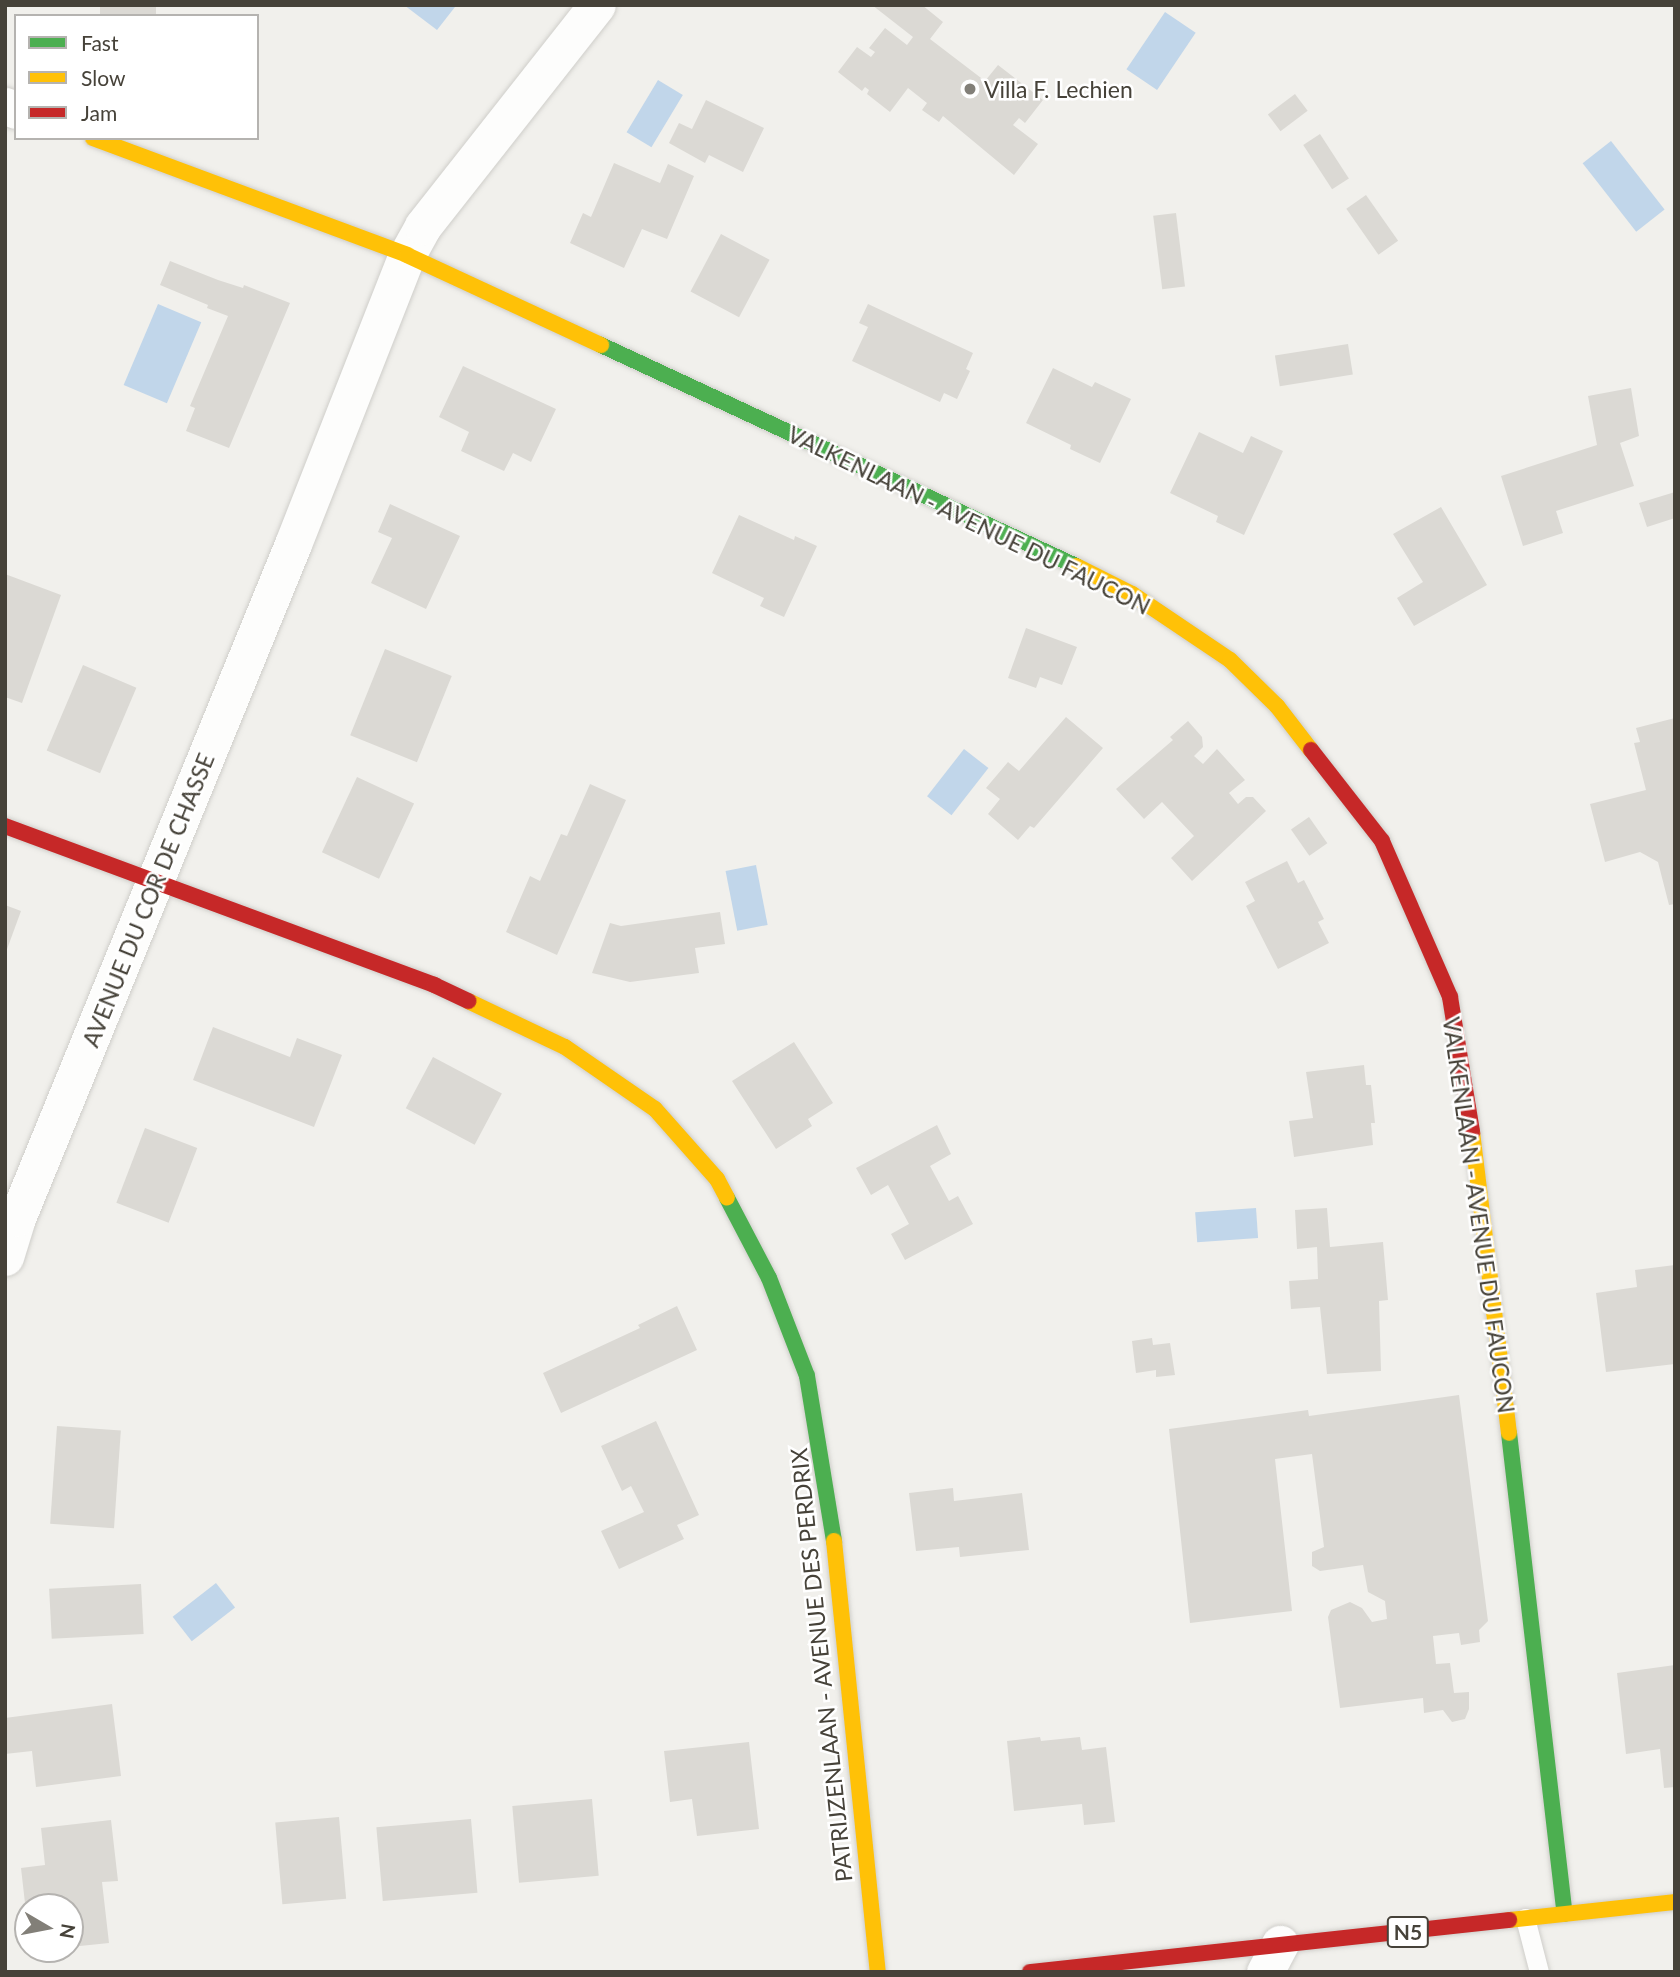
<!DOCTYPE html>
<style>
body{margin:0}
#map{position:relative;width:1680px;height:1977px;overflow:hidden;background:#f1f0ec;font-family:Lato,sans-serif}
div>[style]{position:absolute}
.water>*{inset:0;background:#c1d6ea;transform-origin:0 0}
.building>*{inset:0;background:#dbd9d4;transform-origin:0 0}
.roads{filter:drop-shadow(0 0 2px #cfceca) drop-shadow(0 0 2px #cfceca)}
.lane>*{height:19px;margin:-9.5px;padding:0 9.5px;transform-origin:9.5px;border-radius:9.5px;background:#fdfdfc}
.street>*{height:37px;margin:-18.5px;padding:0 18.5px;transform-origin:18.5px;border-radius:18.5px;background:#fdfdfc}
.fast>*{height:16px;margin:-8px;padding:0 8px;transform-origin:8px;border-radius:8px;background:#4caf50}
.slow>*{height:16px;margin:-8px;padding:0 8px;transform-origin:8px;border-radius:8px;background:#ffc107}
.jam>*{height:16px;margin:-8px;padding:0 8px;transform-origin:8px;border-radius:8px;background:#c62828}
.dots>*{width:19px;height:19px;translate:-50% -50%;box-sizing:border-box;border:4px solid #fff;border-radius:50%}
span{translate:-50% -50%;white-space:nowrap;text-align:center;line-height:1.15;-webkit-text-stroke:5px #fff;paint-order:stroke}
.shield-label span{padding:2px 5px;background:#fff;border:2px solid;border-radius:5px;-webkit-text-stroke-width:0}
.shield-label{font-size:21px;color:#464239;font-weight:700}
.poi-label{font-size:23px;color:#464239}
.left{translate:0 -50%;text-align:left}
.street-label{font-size:23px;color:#464239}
.frame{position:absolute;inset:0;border:7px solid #464239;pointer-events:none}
.legend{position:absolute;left:14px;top:14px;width:245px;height:126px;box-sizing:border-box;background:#fff;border:2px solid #b5b3b0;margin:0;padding:9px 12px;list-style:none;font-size:21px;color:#464239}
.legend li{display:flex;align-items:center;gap:14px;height:35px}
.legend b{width:35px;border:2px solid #b5b3b0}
.north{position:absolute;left:14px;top:1893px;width:70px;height:70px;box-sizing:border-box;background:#fff;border:2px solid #b5b3b0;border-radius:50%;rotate:100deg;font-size:19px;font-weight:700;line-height:28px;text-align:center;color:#464239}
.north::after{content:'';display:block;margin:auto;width:24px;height:32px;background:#827f78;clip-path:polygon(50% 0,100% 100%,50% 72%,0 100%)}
</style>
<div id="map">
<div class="water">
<div style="clip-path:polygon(404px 5px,453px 5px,455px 7px,437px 30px)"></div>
<div style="left:1165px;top:12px;width:37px;height:69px;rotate:34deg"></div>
<div style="left:658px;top:80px;width:29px;height:61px;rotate:31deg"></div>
<div style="left:1611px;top:141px;width:87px;height:36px;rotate:52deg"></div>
<div style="left:158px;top:304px;width:47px;height:88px;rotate:23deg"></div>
<div style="left:964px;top:749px;width:31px;height:60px;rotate:38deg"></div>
<div style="left:756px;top:865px;width:61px;height:31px;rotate:79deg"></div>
<div style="left:1256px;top:1208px;width:30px;height:61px;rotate:86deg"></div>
<div style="left:216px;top:1583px;width:31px;height:55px;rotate:52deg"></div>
</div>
<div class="building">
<div style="left:100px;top:5px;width:56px;height:12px"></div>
<div style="clip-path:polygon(872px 5px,922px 5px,943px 22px,930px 39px,985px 81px,998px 65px,1043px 100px,1025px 123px,1019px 118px,1013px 125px,1038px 144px,1014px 175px,943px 116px,939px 122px,922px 110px,927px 103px,908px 88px,890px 112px,867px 94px,869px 90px,865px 87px,862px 91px,838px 72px,857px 47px,871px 57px,875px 52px,869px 48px,885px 28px,907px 45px,913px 37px)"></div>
<div style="left:1295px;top:94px;width:21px;height:34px;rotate:53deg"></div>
<div style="clip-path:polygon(706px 100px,764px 128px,743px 172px,709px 155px,705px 163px,669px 143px,679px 123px,692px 129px)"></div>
<div style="left:1320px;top:134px;width:53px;height:20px;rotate:57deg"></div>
<div style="clip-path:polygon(614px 163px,660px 183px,668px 164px,694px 176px,667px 239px,642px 229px,624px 268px,570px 243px,583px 213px,591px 217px)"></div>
<div style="left:1366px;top:195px;width:56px;height:24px;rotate:55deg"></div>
<div style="left:1176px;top:213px;width:74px;height:23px;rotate:83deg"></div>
<div style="left:721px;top:234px;width:55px;height:65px;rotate:28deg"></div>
<div style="clip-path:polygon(170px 261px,218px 280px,243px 288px,244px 285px,290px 303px,229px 448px,186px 431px,195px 408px,190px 406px,228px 316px,207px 308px,208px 305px,160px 285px)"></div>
<div style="clip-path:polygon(868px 304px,973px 353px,966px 369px,970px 371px,957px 399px,944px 393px,940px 402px,852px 361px,868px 327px,859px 323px)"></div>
<div style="left:1348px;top:344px;width:31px;height:74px;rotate:81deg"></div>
<div style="clip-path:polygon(463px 366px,556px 409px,531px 462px,513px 453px,504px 471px,461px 451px,469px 432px,439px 417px)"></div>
<div style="clip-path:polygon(1053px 368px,1092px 387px,1095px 382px,1131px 399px,1100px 463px,1070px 449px,1071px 445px,1026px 423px)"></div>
<div style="clip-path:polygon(1631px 388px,1639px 436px,1620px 443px,1634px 486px,1556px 511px,1563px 533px,1523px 546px,1501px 476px,1597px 445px,1588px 396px)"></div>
<div style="clip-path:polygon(1199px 432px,1243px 453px,1251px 436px,1283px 451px,1244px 535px,1216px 522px,1218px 516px,1170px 493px)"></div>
<div style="clip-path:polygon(1675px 492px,1675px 518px,1647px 527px,1639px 503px)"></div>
<div style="clip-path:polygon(390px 504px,460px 536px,426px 609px,371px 583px,392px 538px,378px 532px)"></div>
<div style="clip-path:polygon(1441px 507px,1487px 585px,1414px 626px,1397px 598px,1423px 582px,1393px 534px)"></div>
<div style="clip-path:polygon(739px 515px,794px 540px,795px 536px,817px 546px,784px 617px,760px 606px,764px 598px,712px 573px)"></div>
<div style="clip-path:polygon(5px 574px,61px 595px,22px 703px,5px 697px)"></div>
<div style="clip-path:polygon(1026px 628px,1077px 647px,1062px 685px,1040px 677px,1036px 688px,1008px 678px)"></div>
<div style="left:385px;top:649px;width:72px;height:93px;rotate:22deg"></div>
<div style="left:83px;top:665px;width:58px;height:93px;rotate:23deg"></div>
<div style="clip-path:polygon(1066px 717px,1103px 748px,1034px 828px,1030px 826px,1018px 840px,988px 814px,1000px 799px,986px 788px,1008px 762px,1019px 771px)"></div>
<div style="clip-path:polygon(1675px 718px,1675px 904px,1669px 905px,1658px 862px,1640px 852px,1605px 862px,1590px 804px,1646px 790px,1634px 743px,1640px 742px,1636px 728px)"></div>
<div style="clip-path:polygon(1188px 721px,1202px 737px,1203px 747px,1194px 756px,1203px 764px,1217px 749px,1245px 780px,1229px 793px,1238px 804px,1246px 797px,1253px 797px,1266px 811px,1192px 881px,1171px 858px,1194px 836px,1162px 802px,1144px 819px,1116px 789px,1173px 740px,1170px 737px)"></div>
<div style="left:357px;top:777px;width:63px;height:83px;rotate:25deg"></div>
<div style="clip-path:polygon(590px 784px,626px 800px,557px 955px,506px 932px,530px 876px,540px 881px,561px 834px,567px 836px)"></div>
<div style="left:1309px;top:817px;width:32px;height:22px;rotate:55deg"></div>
<div style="clip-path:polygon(1287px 861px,1298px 883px,1304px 880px,1324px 919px,1318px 922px,1329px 943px,1278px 969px,1246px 906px,1255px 901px,1245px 882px)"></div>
<div style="clip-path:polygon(5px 905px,21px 911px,6px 952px,5px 952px)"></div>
<div style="clip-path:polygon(720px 912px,725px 944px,695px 948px,699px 973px,630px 982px,592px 973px,610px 923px,621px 926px)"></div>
<div style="clip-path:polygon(213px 1027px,290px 1057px,297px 1038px,342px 1055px,314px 1127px,193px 1080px)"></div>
<div style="clip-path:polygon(794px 1042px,833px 1103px,808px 1119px,812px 1126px,776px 1149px,732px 1081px)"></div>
<div style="left:433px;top:1057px;width:78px;height:58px;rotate:28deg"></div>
<div style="clip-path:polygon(1364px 1065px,1366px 1085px,1371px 1085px,1375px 1123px,1371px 1123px,1373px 1145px,1294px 1157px,1289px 1121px,1313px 1118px,1306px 1072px)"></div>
<div style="clip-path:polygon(937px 1125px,951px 1154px,930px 1166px,949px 1201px,958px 1196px,973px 1224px,905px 1260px,891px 1234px,909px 1224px,888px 1185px,871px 1195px,856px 1168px)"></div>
<div style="left:145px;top:1128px;width:56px;height:80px;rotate:21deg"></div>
<div style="clip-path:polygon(1327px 1208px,1330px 1247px,1383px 1242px,1388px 1300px,1379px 1301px,1381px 1371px,1327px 1374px,1320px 1307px,1291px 1309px,1289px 1281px,1318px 1279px,1317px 1247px,1297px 1249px,1295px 1210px)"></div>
<div style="clip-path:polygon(1675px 1265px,1675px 1364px,1606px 1372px,1596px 1293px,1637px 1287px,1635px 1270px)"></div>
<div style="clip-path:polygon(677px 1306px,697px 1350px,561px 1413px,543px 1373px,640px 1328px,638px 1325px)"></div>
<div style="clip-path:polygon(1152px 1338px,1153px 1345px,1170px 1343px,1175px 1375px,1156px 1377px,1156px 1370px,1136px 1373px,1132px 1341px)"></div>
<div style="clip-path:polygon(1459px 1395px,1488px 1621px,1479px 1630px,1480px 1642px,1461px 1645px,1459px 1633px,1433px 1636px,1436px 1664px,1450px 1663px,1454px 1693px,1469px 1692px,1469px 1709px,1465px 1719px,1452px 1722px,1443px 1710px,1424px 1713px,1423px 1698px,1340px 1708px,1328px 1617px,1331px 1610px,1350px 1602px,1362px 1608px,1372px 1622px,1387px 1619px,1385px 1601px,1368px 1592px,1363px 1565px,1320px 1571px,1312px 1566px,1312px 1552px,1324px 1547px,1312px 1454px,1275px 1459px,1292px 1611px,1190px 1623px,1169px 1429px,1308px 1410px,1309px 1416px)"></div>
<div style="clip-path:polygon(656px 1421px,699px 1515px,677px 1525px,684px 1539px,619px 1569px,601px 1531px,644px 1512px,631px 1486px,622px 1491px,601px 1446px)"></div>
<div style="left:57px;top:1426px;width:64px;height:98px;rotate:4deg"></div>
<div style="clip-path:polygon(953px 1488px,954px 1501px,1022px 1493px,1029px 1550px,960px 1557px,959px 1547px,916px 1551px,909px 1493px)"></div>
<div style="left:141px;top:1584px;width:50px;height:92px;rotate:87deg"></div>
<div style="clip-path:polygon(1675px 1665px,1675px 1787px,1664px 1788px,1660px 1749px,1626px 1754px,1617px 1673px)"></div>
<div style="clip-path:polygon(112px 1704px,121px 1776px,36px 1787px,32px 1751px,5px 1754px,5px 1718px)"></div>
<div style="clip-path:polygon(1040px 1737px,1041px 1741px,1080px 1737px,1082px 1750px,1106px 1747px,1115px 1822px,1084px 1825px,1082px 1804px,1014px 1811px,1007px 1741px)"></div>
<div style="clip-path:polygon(749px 1742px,759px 1829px,697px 1836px,692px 1799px,670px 1802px,664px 1751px)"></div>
<div style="left:592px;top:1799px;width:77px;height:80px;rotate:85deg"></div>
<div style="left:339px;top:1817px;width:82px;height:64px;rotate:85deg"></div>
<div style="left:471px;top:1819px;width:74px;height:95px;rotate:85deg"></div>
<div style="clip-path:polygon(111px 1820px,118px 1881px,102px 1882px,109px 1943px,70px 1947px,70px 1907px,28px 1907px,26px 1912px,21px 1868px,45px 1865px,41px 1828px)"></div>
</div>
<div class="roads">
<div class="lane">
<div style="left:1525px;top:1918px;width:56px;rotate:75.5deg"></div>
</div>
<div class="street">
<div style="left:5px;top:106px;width:12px;rotate:20deg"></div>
<div style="left:5px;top:1257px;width:41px;rotate:-72.9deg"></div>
<div style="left:17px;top:1218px;width:728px;rotate:-67.73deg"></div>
<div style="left:293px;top:544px;width:311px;rotate:-68.5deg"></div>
<div style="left:407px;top:255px;width:33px;rotate:-61deg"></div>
<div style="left:423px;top:226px;width:281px;rotate:-51.8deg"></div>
<div style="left:1265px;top:1972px;width:32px;rotate:-62deg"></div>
</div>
<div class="fast">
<div style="left:601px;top:345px;width:524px;rotate:24.95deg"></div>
<div style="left:727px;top:1198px;width:90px;rotate:62.3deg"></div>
<div style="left:769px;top:1278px;width:105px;rotate:68.8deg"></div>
<div style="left:807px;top:1376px;width:167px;rotate:80.7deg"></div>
<div style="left:1509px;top:1433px;width:484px;rotate:83.4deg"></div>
</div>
<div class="slow">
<div style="left:93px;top:138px;width:335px;rotate:20.4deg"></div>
<div style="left:407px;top:255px;width:214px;rotate:24.9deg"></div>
<div style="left:1076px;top:566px;width:63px;rotate:26.6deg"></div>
<div style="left:1132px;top:594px;width:118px;rotate:34deg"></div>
<div style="left:1230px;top:660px;width:66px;rotate:44.4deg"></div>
<div style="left:1277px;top:706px;width:56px;rotate:52.3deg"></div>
<div style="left:468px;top:1001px;width:107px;rotate:25.4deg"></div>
<div style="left:565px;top:1047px;width:109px;rotate:34.6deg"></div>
<div style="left:655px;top:1109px;width:94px;rotate:48.5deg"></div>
<div style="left:717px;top:1179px;width:21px;rotate:62deg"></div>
<div style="left:1472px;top:1132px;width:303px;rotate:83deg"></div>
<div style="left:834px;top:1541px;width:433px;rotate:84.2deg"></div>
<div style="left:1509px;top:1920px;width:167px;rotate:-6.2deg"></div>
</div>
<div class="jam">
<div style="left:1311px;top:750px;width:115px;rotate:52deg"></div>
<div style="left:1382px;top:841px;width:170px;rotate:66.4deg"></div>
<div style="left:1450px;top:997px;width:137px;rotate:80.7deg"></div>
<div style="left:5px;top:826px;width:458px;rotate:20.3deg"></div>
<div style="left:434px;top:985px;width:38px;rotate:25deg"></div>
<div style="left:1030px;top:1972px;width:482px;rotate:-6.2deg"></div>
</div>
</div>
<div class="dots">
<div style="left:970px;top:89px;background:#827f78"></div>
</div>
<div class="shield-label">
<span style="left:1408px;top:1932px">N5</span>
</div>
<div class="poi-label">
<span class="left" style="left:984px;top:89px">Villa F. Lechien</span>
</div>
<div class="street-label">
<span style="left:969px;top:520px;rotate:26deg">VALKENLAAN - AVENUE DU FAUCON</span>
<span style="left:148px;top:900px;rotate:-68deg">AVENUE DU COR DE CHASSE</span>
<span style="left:1479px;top:1215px;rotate:82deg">VALKENLAAN - AVENUE DU FAUCON</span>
<span style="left:821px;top:1665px;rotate:-96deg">PATRIJZENLAAN - AVENUE DES PERDRIX</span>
</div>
<div class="frame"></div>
<ul class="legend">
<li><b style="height:9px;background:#4caf50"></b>Fast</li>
<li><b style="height:9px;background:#ffc107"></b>Slow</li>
<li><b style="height:9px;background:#c62828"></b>Jam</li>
</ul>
<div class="north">N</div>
</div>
